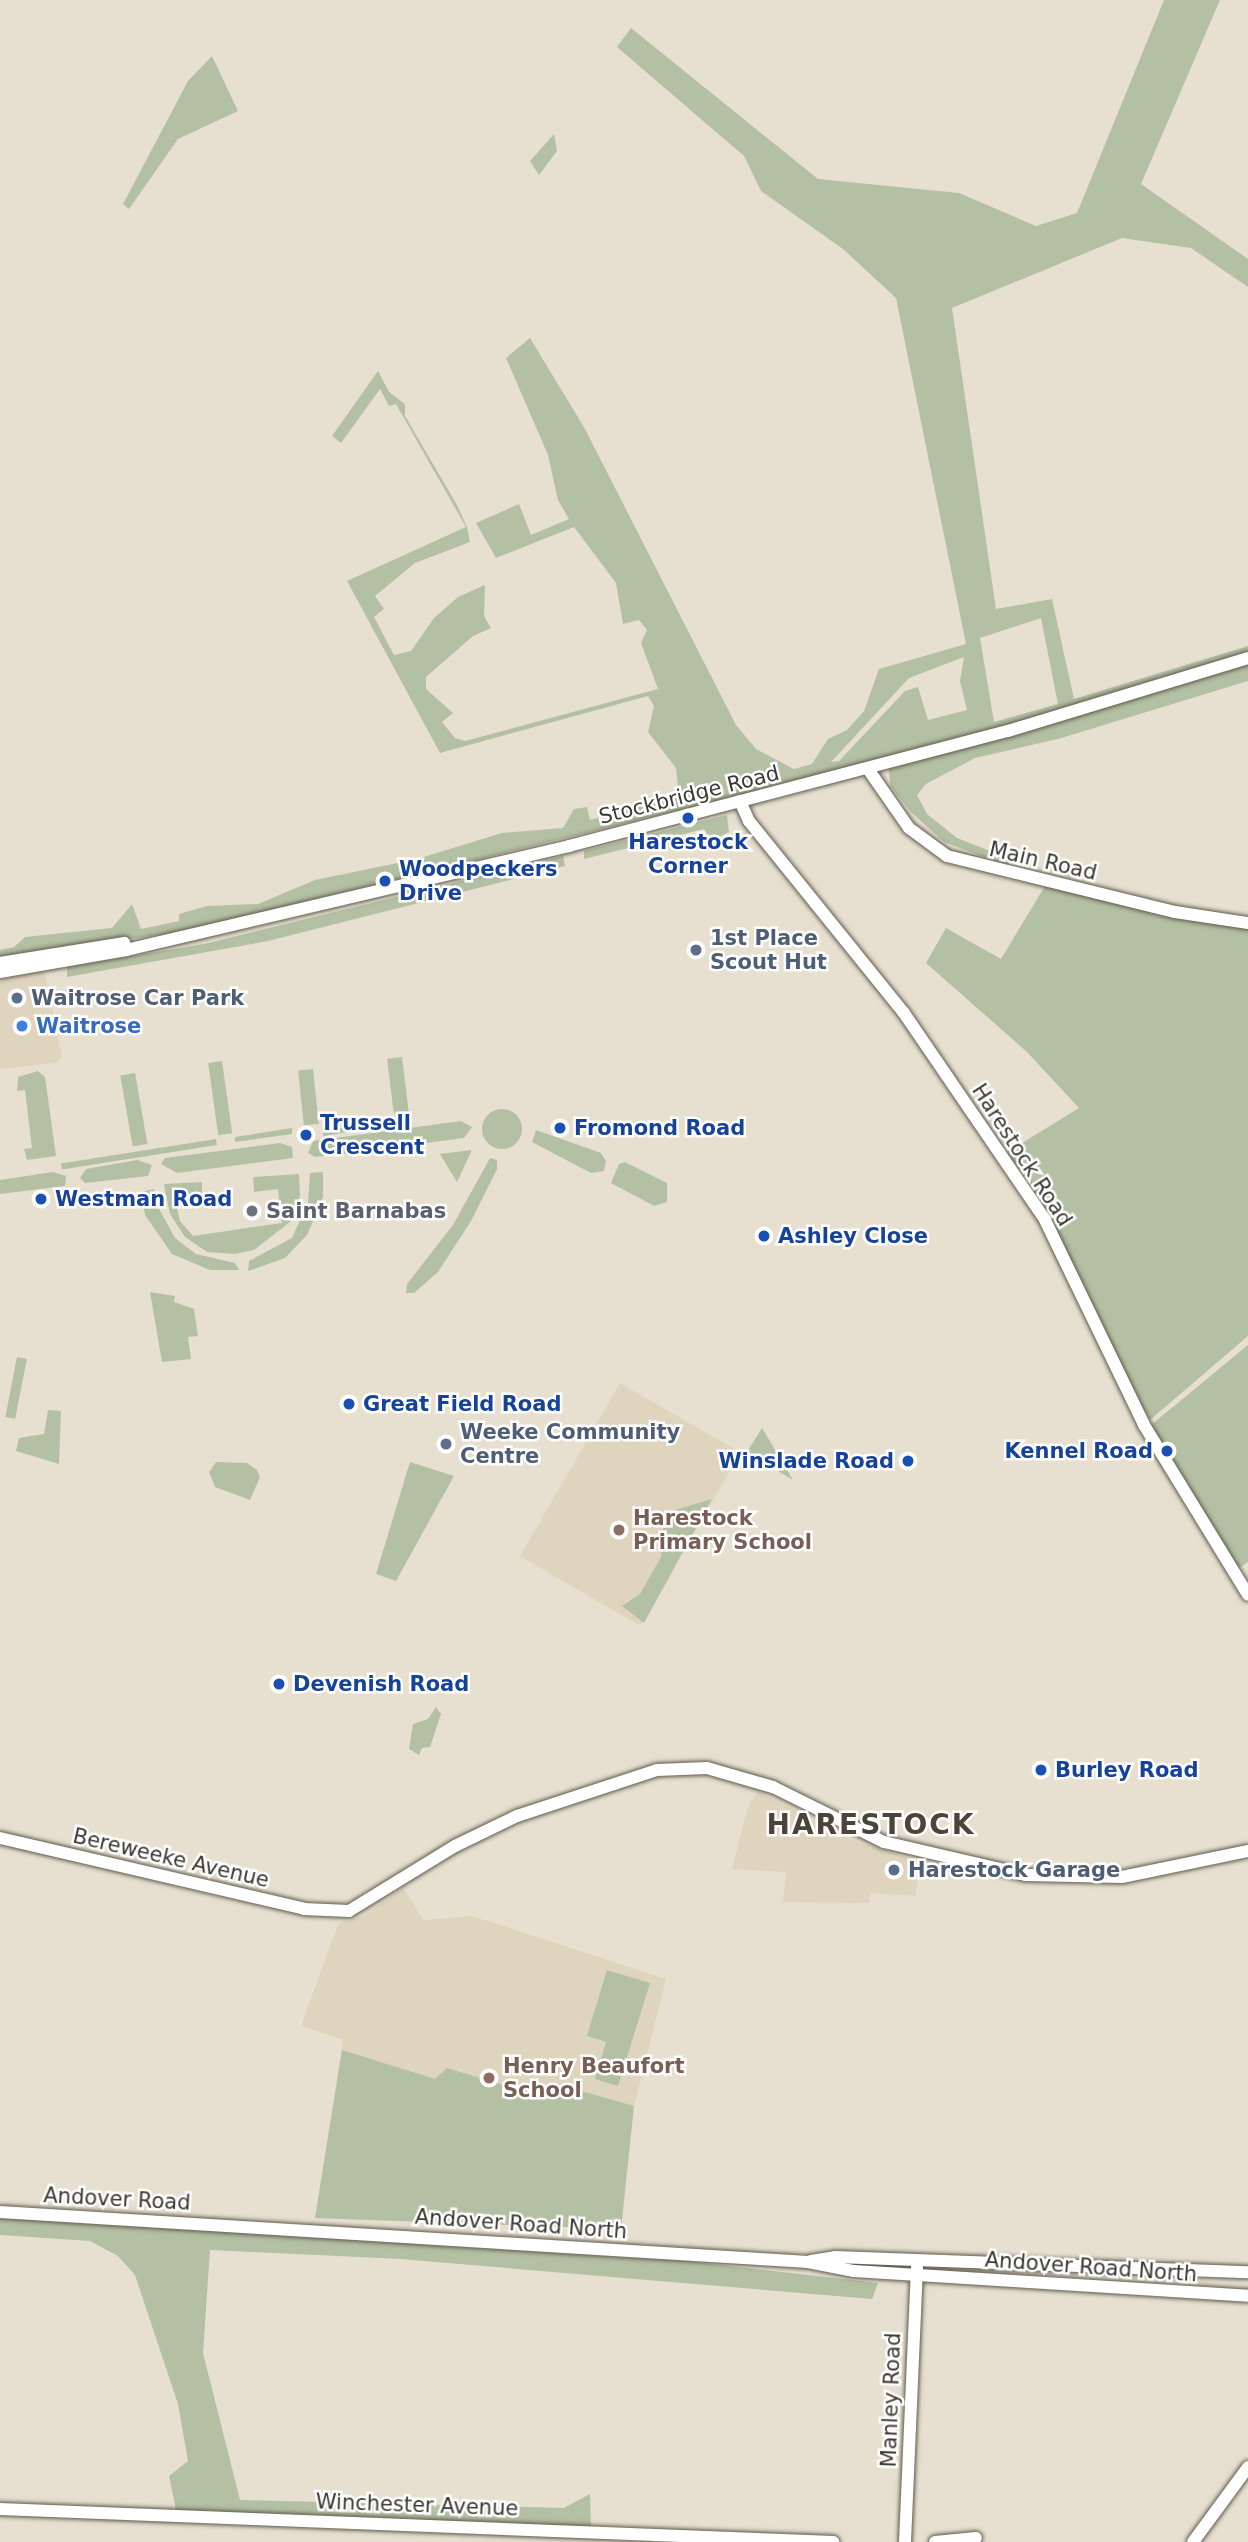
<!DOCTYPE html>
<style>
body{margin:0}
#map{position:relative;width:1248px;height:2542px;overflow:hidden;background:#e7e0d1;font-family:"DejaVu Sans",sans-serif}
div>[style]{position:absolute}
.built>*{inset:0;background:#dfd4be;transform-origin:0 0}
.green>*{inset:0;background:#b3c0a3;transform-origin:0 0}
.round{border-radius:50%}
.roads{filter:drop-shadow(0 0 2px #605a4d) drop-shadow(0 0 2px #605a4d)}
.secondary>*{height:12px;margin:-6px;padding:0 6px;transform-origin:6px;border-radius:6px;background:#fff}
.dots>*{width:19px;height:19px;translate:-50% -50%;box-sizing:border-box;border:4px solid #fff;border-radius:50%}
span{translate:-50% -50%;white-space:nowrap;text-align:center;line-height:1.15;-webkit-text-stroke:5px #fff;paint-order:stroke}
.street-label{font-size:21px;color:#3a3832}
.transit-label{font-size:21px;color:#164399;font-weight:700}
.left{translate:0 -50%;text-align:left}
.right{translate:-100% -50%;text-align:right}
.service-label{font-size:21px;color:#4e5e75;font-weight:700}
.shop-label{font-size:21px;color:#366cbe;font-weight:700}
.worship-label{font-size:21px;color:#5b616d;font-weight:700}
.education-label{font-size:21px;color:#785e54;font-weight:700}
.district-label{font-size:28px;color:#4b4539;font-weight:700;letter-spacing:2px}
</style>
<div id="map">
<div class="built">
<div style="clip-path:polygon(44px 970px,62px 1057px,56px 1063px,0 1069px,0 980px)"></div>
<div style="left:620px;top:1383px;width:139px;height:200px;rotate:30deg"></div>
<div style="clip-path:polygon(757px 1791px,854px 1841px,921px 1862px,915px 1896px,870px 1893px,869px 1903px,783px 1902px,786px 1872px,732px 1869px,747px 1810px)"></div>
<div style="clip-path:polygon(403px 1888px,424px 1920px,472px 1916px,666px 1979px,634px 2106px,621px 2229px,315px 2218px,343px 2040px,301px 2026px,338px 1924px,366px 1915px)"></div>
</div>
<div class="green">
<div style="clip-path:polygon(evenodd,1164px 0,1220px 0,1141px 184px,1248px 259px,1248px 287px,1191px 248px,1122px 238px,952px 308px,996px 609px,1052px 599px,1074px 699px,1248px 646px,1248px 681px,1058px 739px,975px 758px,926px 784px,917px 795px,927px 814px,957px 838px,1011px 859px,1008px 866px,944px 842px,911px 812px,891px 787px,887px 759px,181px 932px,0 956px,0 950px,14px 947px,25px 937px,112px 928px,132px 904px,141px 929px,179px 921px,179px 914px,207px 906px,258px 904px,315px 880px,417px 859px,502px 833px,563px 828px,574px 809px,587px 807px,590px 820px,679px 796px,676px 768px,648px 732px,654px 706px,648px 696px,440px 753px,347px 581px,466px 527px,396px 404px,389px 406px,380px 389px,341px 443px,332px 436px,378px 371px,389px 392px,405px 404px,405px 416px,457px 505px,467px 527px,470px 542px,415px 563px,375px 596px,384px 609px,374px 617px,394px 655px,411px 651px,434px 618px,458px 597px,485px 585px,484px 616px,491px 628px,473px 636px,426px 677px,426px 689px,453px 713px,442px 722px,455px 738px,465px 741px,658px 689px,641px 643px,647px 630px,639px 620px,623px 624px,616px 583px,574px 527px,496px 558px,476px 523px,519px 504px,531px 535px,569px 519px,558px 500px,548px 455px,506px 358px,530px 338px,585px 429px,736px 725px,756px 749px,794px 769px,812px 764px,828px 739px,847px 730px,864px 711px,879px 669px,966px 644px,896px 298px,843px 249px,761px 191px,744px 156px,617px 47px,631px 28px,818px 179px,959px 193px,1036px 226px,1077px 213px,1164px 0,1041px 618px,1058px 704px,994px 722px,980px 638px,1041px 618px,1164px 0,964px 657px,960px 681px,967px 710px,928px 720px,918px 687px,905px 691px,839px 761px,831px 762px,909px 678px,964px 657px)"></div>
<div style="clip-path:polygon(212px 56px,238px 111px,178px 139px,129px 209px,123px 204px,188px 81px)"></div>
<div style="clip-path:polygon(554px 134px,557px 151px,539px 175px,530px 161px)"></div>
<div style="clip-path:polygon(727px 815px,729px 832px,711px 841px,704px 829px,584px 859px,584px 851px)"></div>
<div style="clip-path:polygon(563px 856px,565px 866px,268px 941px,67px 977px,67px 967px,204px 944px)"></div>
<div style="clip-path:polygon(1048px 881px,1248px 923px,1248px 1336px,1150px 1420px,1001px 1156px,1079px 1108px,1027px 1052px,926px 963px,946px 928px,1001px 959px)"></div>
<div style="left:402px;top:1057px;width:55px;height:15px;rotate:83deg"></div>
<div style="left:222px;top:1061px;width:73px;height:14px;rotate:82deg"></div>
<div style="left:313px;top:1069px;width:55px;height:15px;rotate:84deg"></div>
<div style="clip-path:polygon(38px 1071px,45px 1077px,56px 1156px,27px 1160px,24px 1149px,32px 1148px,25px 1090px,17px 1091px,18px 1077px)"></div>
<div style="left:135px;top:1073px;width:72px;height:15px;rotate:80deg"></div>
<div class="round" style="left:482px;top:1109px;width:40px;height:40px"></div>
<div style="left:408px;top:1115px;width:5px;height:87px;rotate:79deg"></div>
<div style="clip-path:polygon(461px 1121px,472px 1127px,464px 1138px,342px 1154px,315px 1157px,308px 1153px,313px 1141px)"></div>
<div style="clip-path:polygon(292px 1128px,292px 1134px,235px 1142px,235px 1137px)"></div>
<div style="clip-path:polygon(536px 1130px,601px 1153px,606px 1161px,604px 1171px,591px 1173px,532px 1142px)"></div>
<div style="left:216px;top:1139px;width:6px;height:157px;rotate:81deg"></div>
<div style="clip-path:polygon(280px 1143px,292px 1147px,293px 1158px,177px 1173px,161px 1164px,165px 1158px)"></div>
<div style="clip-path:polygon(471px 1150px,471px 1152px,457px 1182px,440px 1154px)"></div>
<div style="clip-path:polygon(490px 1158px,497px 1160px,497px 1169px,471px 1221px,438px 1272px,414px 1293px,406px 1293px,407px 1284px,453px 1225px)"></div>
<div style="clip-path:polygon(137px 1160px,152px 1165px,148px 1176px,85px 1183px,80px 1178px,86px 1169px)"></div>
<div style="clip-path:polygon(625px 1162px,667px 1183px,667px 1202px,654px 1206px,611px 1183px,619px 1164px)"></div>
<div style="clip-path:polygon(53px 1172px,66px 1176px,65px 1186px,0 1194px,0 1180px)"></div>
<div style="clip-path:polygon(323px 1172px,323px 1197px,307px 1235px,285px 1258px,248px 1271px,249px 1261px,292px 1238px,308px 1203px,310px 1173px)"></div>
<div style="clip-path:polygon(299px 1174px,300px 1196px,290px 1222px,254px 1250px,235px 1254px,207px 1252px,185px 1237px,170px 1214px,164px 1184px,202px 1182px,202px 1202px,177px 1208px,180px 1221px,193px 1236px,282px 1223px,278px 1189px,254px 1192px,253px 1177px)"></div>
<div style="clip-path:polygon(154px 1189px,158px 1207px,175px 1238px,196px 1254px,235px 1263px,239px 1270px,210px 1270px,172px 1254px,145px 1215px,141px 1192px)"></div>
<div style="clip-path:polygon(150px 1292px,175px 1296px,174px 1302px,194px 1309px,198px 1336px,188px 1337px,191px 1359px,162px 1362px)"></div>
<div style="clip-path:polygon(1248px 1345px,1248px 1562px,1237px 1569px,1151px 1425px)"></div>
<div style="left:17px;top:1357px;width:10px;height:61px;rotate:11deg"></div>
<div style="clip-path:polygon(48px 1410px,61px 1411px,59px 1464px,16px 1451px,19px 1438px,44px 1434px)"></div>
<div style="clip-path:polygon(762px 1428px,793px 1480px,747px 1452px)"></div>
<div style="clip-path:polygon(216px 1462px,247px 1463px,257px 1470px,260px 1477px,250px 1500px,215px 1487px,209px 1472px)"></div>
<div style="clip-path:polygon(410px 1462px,454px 1476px,396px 1581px,376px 1574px)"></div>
<div style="clip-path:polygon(712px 1499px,644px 1623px,622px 1606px,640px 1594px,661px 1557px,665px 1513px)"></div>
<div style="clip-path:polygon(436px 1707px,441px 1714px,430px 1747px,422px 1748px,419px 1755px,409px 1749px,413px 1724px,428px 1719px)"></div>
<div style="clip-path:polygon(607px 1970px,650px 1983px,618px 2086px,595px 2079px,606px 2042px,587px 2036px)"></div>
<div style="clip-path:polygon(342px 2050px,435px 2079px,447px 2068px,550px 2099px,556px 2084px,634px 2106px,621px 2229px,315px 2218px)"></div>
<div style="clip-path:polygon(0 2218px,684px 2261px,878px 2283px,872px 2299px,400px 2259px,210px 2250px,203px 2353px,240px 2500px,564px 2508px,590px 2494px,591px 2527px,176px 2510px,169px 2476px,188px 2461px,178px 2404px,135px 2275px,118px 2256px,90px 2241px,0 2235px)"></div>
</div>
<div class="roads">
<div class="secondary">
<div style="left:868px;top:769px;width:72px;rotate:55.2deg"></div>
<div style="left:909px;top:828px;width:47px;rotate:36.4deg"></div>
<div style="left:947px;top:856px;width:235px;rotate:13.8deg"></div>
<div style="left:1175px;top:912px;width:74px;rotate:8.6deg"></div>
<div style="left:740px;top:801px;width:22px;rotate:66deg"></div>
<div style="left:749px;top:821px;width:247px;rotate:51.1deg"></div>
<div style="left:904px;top:1013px;width:250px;rotate:55.7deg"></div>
<div style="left:1045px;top:1220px;width:228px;rotate:64.2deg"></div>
<div style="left:1144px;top:1425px;width:199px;rotate:58.5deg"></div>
<div style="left:0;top:963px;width:126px;rotate:-9.2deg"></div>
<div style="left:0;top:972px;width:128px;rotate:-9.9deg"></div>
<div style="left:126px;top:950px;width:455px;rotate:-13.2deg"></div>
<div style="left:569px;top:846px;width:454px;rotate:-14.7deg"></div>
<div style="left:1008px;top:731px;width:251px;rotate:-16.9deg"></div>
<div style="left:0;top:1838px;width:312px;rotate:13.1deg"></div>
<div style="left:304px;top:1909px;width:45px;rotate:2.5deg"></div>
<div style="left:349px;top:1911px;width:124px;rotate:-31.5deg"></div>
<div style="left:455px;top:1846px;width:69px;rotate:-25.8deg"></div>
<div style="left:517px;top:1816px;width:147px;rotate:-18.2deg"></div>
<div style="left:657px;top:1770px;width:50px;rotate:-2.3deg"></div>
<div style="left:707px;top:1768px;width:69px;rotate:16.1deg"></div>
<div style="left:773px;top:1787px;width:124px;rotate:26.4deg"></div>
<div style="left:884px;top:1842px;width:146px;rotate:13.1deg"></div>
<div style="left:1026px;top:1875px;width:96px;rotate:1.2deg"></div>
<div style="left:1122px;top:1877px;width:129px;rotate:-11.7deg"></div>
<div style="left:0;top:2212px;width:810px;rotate:3.54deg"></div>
<div style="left:808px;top:2262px;width:47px;rotate:11.1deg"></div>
<div style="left:854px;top:2271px;width:395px;rotate:3.6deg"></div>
<div style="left:811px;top:2261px;width:24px;rotate:-9deg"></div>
<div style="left:835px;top:2257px;width:413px;rotate:2.1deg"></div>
<div style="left:0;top:2509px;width:834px;rotate:2.27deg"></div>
<div style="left:905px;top:2542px;width:275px;rotate:-87.5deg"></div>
<div style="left:935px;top:2542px;width:41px;rotate:-5.6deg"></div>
<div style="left:1193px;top:2542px;width:93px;rotate:-53.7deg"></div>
</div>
</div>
<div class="dots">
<div style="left:688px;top:818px;background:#1a4fb4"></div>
<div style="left:385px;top:881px;background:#1a4fb4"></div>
<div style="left:696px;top:950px;background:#5c6f8a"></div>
<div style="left:17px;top:998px;background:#5c6f8a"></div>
<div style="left:22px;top:1026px;background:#3f7fe0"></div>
<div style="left:560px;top:1128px;background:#1a4fb4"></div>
<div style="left:306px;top:1135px;background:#1a4fb4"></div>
<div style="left:41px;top:1199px;background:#1a4fb4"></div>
<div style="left:252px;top:1211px;background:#6b7280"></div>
<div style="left:764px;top:1236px;background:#1a4fb4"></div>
<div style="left:349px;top:1404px;background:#1a4fb4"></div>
<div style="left:446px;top:1444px;background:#5c6f8a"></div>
<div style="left:1167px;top:1451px;background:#1a4fb4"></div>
<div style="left:908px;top:1461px;background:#1a4fb4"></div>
<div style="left:619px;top:1530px;background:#8d6e63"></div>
<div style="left:279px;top:1684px;background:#1a4fb4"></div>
<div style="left:1041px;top:1770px;background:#1a4fb4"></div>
<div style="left:894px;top:1870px;background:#5c6f8a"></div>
<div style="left:489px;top:2078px;background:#8d6e63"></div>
</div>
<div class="street-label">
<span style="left:689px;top:795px;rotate:-14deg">Stockbridge Road</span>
<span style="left:1043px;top:861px;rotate:13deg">Main Road</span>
<span style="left:1022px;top:1155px;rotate:57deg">Harestock Road</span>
<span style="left:171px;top:1858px;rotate:13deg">Bereweeke Avenue</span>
<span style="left:117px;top:2199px;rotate:3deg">Andover Road</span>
<span style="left:521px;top:2224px;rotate:4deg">Andover Road North</span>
<span style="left:1091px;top:2267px;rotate:4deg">Andover Road North</span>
<span style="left:891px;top:2400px;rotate:-88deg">Manley Road</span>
<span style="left:417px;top:2505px;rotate:2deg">Winchester Avenue</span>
</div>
<div class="transit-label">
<span style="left:688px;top:854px">Harestock<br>Corner</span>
<span class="left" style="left:399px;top:881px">Woodpeckers<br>Drive</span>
<span class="left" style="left:320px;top:1135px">Trussell<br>Crescent</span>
<span class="left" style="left:574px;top:1128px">Fromond Road</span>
<span class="left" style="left:55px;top:1199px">Westman Road</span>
<span class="left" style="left:778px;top:1236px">Ashley Close</span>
<span class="left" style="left:363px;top:1404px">Great Field Road</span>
<span class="right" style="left:1153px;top:1451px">Kennel Road</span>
<span class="right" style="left:894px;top:1461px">Winslade Road</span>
<span class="left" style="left:293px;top:1684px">Devenish Road</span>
<span class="left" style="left:1055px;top:1770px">Burley Road</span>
</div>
<div class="service-label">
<span class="left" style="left:710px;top:950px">1st Place<br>Scout Hut</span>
<span class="left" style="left:31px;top:998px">Waitrose Car Park</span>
<span class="left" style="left:460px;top:1444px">Weeke Community<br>Centre</span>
<span class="left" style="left:908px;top:1870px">Harestock Garage</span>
</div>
<div class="shop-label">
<span class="left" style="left:36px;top:1026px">Waitrose</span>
</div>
<div class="worship-label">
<span class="left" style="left:266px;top:1211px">Saint Barnabas</span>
</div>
<div class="education-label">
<span class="left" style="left:633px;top:1530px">Harestock<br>Primary School</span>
<span class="left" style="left:503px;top:2078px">Henry Beaufort<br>School</span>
</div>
<div class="district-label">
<span style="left:871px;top:1825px">HARESTOCK</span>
</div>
</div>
